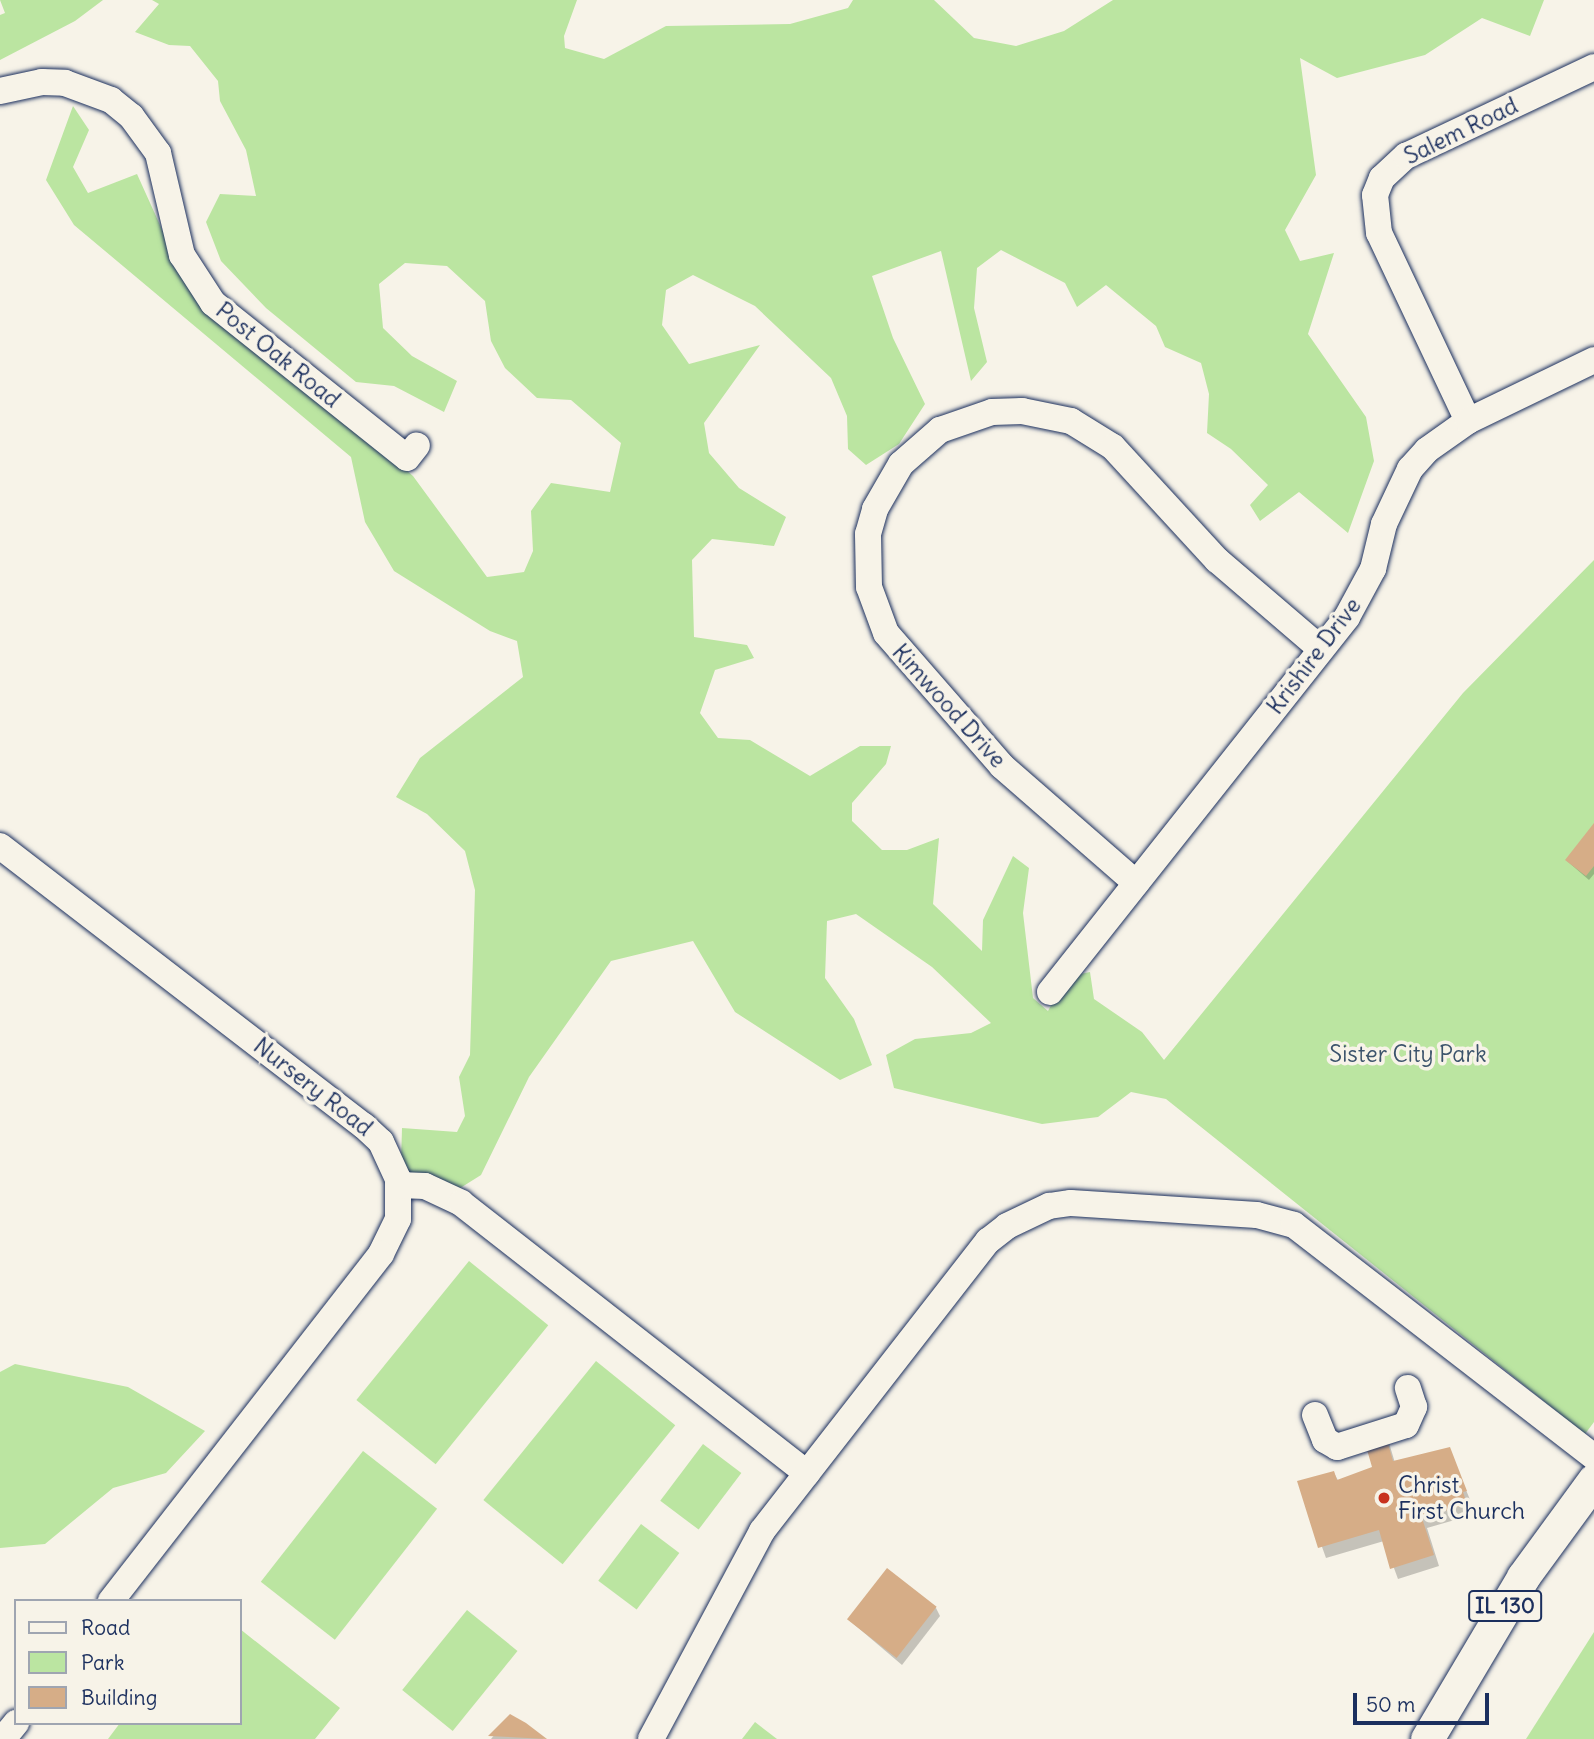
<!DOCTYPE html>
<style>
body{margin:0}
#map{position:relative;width:1594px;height:1739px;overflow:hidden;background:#f7f3e8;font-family:Delius,sans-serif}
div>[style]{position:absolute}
.green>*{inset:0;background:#bbe5a1;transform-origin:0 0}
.shadow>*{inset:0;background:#0003}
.building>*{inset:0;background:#d6ad87;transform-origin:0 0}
.roads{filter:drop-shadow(0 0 2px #1b2f5e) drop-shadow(0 0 2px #1b2f5e)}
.minor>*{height:26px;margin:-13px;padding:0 13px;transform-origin:13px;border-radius:13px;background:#f7f3e8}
.major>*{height:33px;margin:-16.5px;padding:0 16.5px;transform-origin:16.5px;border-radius:16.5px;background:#f7f3e8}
.dots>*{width:19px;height:19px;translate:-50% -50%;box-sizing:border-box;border:4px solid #f7f3e8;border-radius:50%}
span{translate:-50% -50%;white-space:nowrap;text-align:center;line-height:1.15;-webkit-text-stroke:7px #f7f3e8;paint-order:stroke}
.shield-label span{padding:2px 5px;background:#f7f3e8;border:2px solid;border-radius:5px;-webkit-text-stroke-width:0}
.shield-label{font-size:21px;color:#1b2f5e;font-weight:700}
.street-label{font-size:23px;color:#1b2f5e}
.park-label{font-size:23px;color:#3b536b}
.poi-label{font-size:23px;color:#1b2f5e}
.left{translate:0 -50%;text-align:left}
.legend{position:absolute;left:14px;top:1599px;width:228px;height:126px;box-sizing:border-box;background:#f7f3e8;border:2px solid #9fa5b1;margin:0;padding:9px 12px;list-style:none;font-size:21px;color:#1b2f5e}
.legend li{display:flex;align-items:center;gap:14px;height:35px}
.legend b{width:35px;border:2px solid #9fa5b1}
.scale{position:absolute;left:1353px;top:1693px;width:136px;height:32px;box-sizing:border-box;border:4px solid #1b2f5e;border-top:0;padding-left:9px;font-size:21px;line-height:24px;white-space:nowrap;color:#1b2f5e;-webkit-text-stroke:5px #f7f3e8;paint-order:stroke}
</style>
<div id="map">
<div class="green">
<div style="clip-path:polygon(0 0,103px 0,75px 21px,0 60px,0 15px,5px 13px)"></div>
<div style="clip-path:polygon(152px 0,577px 0,564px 36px,565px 48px,604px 59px,666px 26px,790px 24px,848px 8px,853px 0,934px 0,974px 38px,1016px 46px,1064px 31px,1113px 0,1544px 0,1530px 36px,1482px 18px,1425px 55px,1337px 78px,1300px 58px,1316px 175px,1285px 230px,1300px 261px,1334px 253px,1308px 334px,1366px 417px,1374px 461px,1348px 533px,1299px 492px,1260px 521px,1250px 505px,1268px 485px,1231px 449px,1207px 433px,1209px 394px,1201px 363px,1165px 347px,1156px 326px,1106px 285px,1077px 307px,1065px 283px,1001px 250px,977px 268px,974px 308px,987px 362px,971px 381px,941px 251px,872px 276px,893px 338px,925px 404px,899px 444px,866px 465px,848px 449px,847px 416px,831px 378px,755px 306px,693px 275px,666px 290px,662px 325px,689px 364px,760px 345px,704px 423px,709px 453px,739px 488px,786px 517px,774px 546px,712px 539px,692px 560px,694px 637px,747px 645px,754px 658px,715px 670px,700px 713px,718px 738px,750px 740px,810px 776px,860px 746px,891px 746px,886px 764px,852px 803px,852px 821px,882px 850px,907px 850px,939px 838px,933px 904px,982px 951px,983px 920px,1013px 856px,1029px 868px,1023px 913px,1033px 998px,1048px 1011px,1066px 977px,1090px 972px,1094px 999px,1142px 1032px,1164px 1060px,1463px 693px,1594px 560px,1594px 1422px,1585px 1434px,1166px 1099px,1131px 1092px,1098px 1117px,1042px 1124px,894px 1088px,886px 1055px,915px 1039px,971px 1033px,991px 1023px,932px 967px,856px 914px,827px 921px,825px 978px,854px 1019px,872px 1065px,840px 1080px,735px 1012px,693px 941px,611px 961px,529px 1077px,481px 1175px,438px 1202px,409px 1190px,401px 1162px,402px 1128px,457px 1132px,465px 1116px,459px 1077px,470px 1055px,475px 890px,465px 851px,427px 814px,396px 797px,420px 758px,523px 677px,517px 641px,490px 631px,394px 571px,365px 522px,351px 457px,74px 225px,46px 180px,73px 106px,89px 130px,73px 167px,88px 193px,137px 174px,183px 276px,413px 476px,487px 577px,524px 572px,533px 551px,531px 511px,551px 483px,610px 492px,621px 443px,571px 400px,537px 398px,505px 368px,491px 341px,485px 301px,447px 266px,405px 263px,379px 284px,383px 328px,412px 356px,457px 381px,444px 412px,394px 386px,356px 382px,266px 308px,221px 261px,206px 222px,220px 194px,256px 196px,246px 150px,220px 101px,218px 81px,190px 46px,169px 45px,135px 32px,159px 4px)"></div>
<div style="left:469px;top:1261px;width:102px;height:179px;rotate:39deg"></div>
<div style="left:596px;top:1361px;width:102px;height:179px;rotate:39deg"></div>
<div style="clip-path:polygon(15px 1364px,128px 1387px,205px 1431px,166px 1473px,113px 1488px,45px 1544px,0 1548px,0 1372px)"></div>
<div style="left:703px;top:1444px;width:48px;height:71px;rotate:37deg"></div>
<div style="left:363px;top:1451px;width:94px;height:166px;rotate:38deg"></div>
<div style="left:641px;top:1524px;width:48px;height:71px;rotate:37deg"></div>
<div style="left:467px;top:1610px;width:65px;height:103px;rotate:39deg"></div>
<div style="clip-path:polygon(240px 1629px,340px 1708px,315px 1739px,108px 1739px,120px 1723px,240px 1723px)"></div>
<div style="clip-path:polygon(1594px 1632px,1594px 1739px,1526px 1739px)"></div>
<div style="clip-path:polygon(755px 1722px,777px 1739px,742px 1739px)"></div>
</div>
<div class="shadow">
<div style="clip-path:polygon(1594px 826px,1594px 874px,1589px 880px,1567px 861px)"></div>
<div style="clip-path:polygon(1387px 1436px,1395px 1463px,1449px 1449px,1471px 1502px,1472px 1515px,1427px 1528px,1439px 1566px,1398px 1579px,1384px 1541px,1326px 1558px,1299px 1483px,1334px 1473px,1339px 1482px,1374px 1468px)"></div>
<div style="clip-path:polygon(936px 1608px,940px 1616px,902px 1665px,849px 1620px)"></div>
<div style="clip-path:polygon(510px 1716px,544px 1739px,491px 1739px)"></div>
</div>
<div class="building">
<div style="clip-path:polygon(1594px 823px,1594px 866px,1586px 876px,1565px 860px)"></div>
<div style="clip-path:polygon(1382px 1423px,1393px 1461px,1450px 1447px,1467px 1491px,1463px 1492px,1467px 1504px,1422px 1518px,1434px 1555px,1390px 1569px,1379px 1530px,1318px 1548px,1297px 1481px,1334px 1471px,1337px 1480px,1372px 1467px,1361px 1429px)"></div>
<div style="left:887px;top:1568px;width:63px;height:65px;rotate:38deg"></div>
<div style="clip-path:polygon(510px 1714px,526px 1723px,547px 1739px,488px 1736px)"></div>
</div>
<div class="roads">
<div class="minor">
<div style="left:0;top:91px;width:43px;rotate:-12.1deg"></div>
<div style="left:42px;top:82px;width:23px;rotate:2deg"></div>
<div style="left:65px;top:83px;width:49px;rotate:20.3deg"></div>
<div style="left:111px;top:100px;width:26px;rotate:39deg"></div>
<div style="left:131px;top:116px;width:46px;rotate:53.9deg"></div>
<div style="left:158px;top:153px;width:105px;rotate:76.8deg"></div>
<div style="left:182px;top:255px;width:57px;rotate:57.1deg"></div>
<div style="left:213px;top:303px;width:248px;rotate:38.6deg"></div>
<div style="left:407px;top:458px;width:16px;rotate:-52deg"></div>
<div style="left:1468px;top:421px;width:208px;rotate:-115.3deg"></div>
<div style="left:1379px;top:233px;width:38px;rotate:-96deg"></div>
<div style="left:1375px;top:195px;width:18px;rotate:-68deg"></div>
<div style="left:1382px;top:178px;width:33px;rotate:-43deg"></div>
<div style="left:1406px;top:156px;width:208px;rotate:-25.3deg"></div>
<div style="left:0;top:846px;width:459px;rotate:37.6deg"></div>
<div style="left:364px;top:1126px;width:23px;rotate:43deg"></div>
<div style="left:381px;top:1142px;width:41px;rotate:65.3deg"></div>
<div style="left:398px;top:1179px;width:40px;rotate:90deg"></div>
<div style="left:398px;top:1219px;width:39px;rotate:116deg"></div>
<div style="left:381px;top:1254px;width:440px;rotate:127.9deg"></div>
<div style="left:1136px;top:883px;width:178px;rotate:-138.9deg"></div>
<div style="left:1002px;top:766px;width:176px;rotate:-131.1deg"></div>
<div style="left:886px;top:633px;width:49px;rotate:-110.3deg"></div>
<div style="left:869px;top:587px;width:53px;rotate:-91.1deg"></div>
<div style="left:868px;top:534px;width:26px;rotate:-74deg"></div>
<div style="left:875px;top:509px;width:52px;rotate:-60deg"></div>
<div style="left:901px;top:464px;width:52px;rotate:-41.1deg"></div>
<div style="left:940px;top:430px;width:55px;rotate:-19.1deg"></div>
<div style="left:992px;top:412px;width:30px;rotate:-2deg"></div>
<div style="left:1022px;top:411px;width:50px;rotate:11.5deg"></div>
<div style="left:1071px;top:421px;width:49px;rotate:31.8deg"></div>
<div style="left:1113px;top:447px;width:154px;rotate:47.4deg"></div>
<div style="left:1217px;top:560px;width:137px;rotate:40.6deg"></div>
<div style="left:1050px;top:992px;width:478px;rotate:-51.6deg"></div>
<div style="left:1347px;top:617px;width:55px;rotate:-61.6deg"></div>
<div style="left:1373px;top:569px;width:46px;rotate:-76.3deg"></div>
<div style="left:1384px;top:524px;width:61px;rotate:-64.7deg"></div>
<div style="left:1410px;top:469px;width:25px;rotate:-48deg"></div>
<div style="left:1427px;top:450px;width:50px;rotate:-35.3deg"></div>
<div style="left:1468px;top:421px;width:140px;rotate:-25.8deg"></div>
<div style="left:399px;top:1185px;width:26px;rotate:2deg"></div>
<div style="left:425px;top:1186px;width:40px;rotate:25deg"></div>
<div style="left:461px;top:1203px;width:439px;rotate:38deg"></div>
<div style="left:1315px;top:1415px;width:27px;rotate:68deg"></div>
<div style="left:1325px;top:1440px;width:14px;rotate:30deg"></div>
<div style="left:1337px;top:1447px;width:72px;rotate:-17.7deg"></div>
<div style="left:1406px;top:1425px;width:20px;rotate:-66deg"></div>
<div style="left:1414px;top:1407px;width:20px;rotate:-108deg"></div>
<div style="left:3px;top:1739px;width:21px;rotate:-51deg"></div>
<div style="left:651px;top:1739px;width:236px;rotate:-61.9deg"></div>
<div style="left:762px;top:1531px;width:368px;rotate:-52.1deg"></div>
<div style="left:988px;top:1241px;width:24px;rotate:-38deg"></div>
<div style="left:1007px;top:1226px;width:47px;rotate:-25.5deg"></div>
<div style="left:1049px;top:1206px;width:22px;rotate:-8deg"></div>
<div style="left:1071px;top:1203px;width:186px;rotate:3.7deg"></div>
<div style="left:1257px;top:1215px;width:38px;rotate:15deg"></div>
<div style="left:1294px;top:1225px;width:379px;rotate:37.7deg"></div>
</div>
<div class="major">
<div style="left:1427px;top:1739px;width:188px;rotate:-59.3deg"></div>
<div style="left:1523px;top:1577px;width:120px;rotate:-53.8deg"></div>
</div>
</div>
<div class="dots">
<div style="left:1384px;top:1498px;background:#c8321e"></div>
</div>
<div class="shield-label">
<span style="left:1505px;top:1606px">IL 130</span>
</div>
<div class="street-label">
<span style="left:1461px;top:131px;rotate:-26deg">Salem Road</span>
<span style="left:278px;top:355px;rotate:39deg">Post Oak Road</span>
<span style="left:1314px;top:656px;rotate:-53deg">Krishire Drive</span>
<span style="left:949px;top:706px;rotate:48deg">Kimwood Drive</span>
<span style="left:313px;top:1087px;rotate:38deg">Nursery Road</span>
</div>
<div class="park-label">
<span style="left:1408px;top:1054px">Sister City Park</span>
</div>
<div class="poi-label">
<span class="left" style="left:1398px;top:1498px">Christ<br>First Church</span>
</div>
<ul class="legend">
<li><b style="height:9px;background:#f7f3e8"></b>Road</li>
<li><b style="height:19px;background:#bbe5a1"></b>Park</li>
<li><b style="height:19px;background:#d6ad87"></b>Building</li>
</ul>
<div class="scale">50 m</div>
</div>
